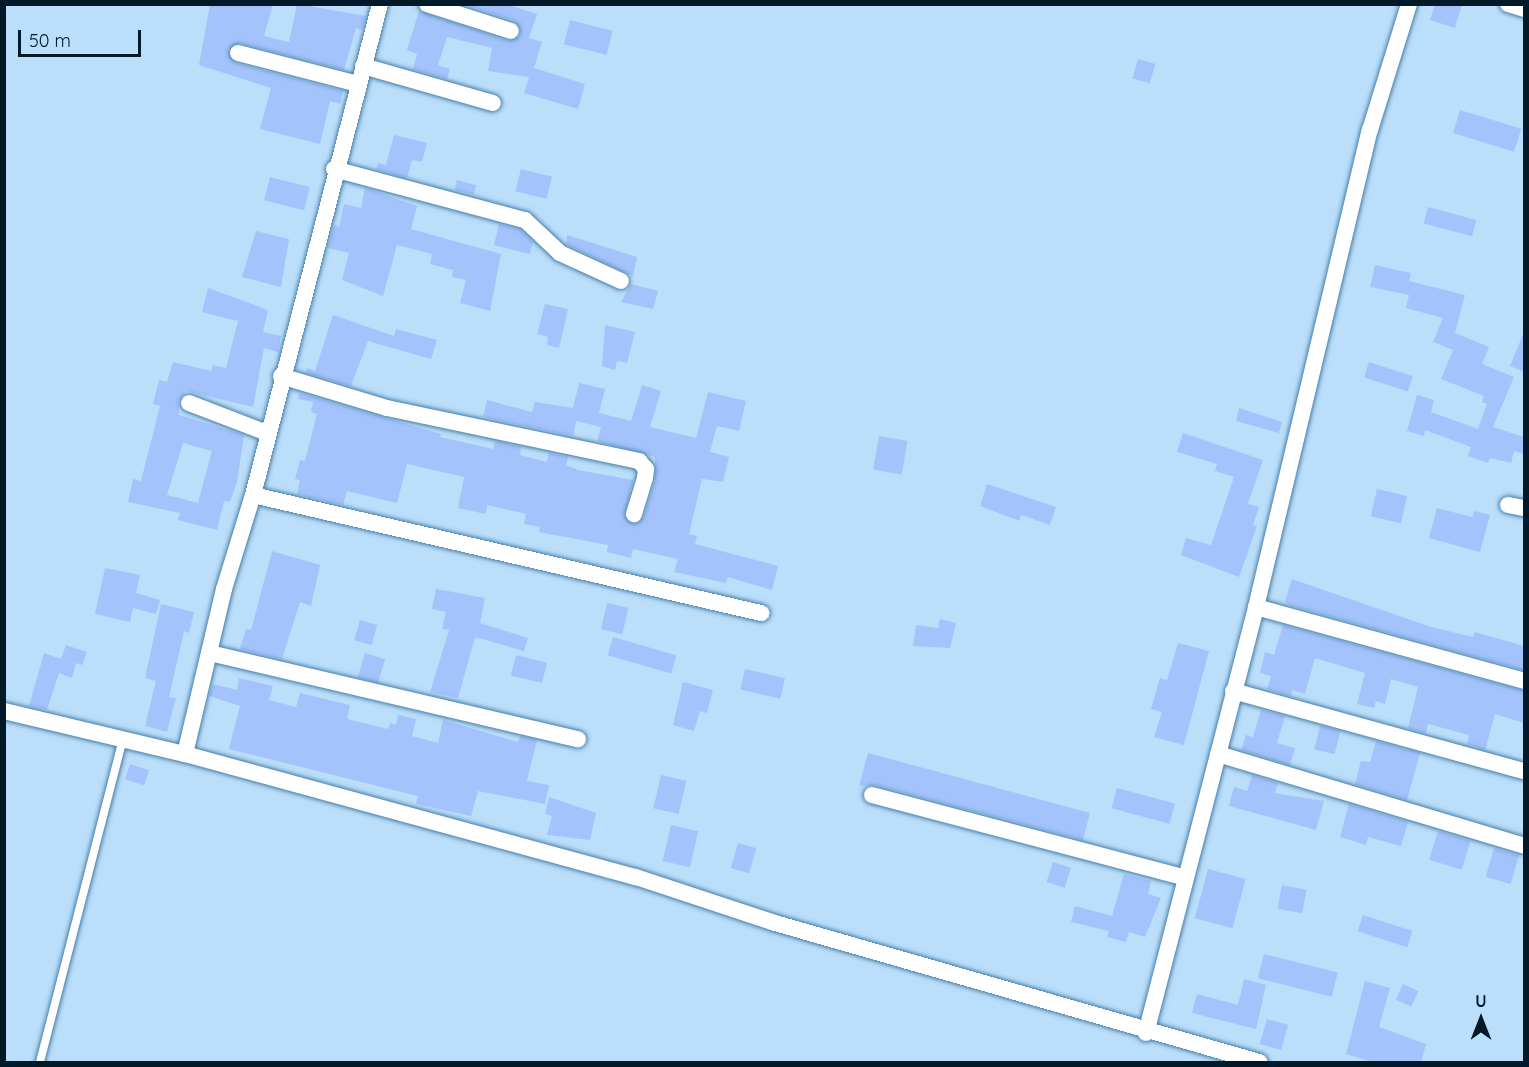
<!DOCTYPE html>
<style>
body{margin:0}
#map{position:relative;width:1529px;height:1067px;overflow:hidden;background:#bbdefa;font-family:Quicksand,sans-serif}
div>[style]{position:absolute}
.building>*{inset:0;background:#a4c3fc;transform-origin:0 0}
.roads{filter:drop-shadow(0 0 2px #467fa9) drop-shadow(0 0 2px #467fa9)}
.lane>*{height:8px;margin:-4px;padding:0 4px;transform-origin:4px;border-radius:4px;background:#fff}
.street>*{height:16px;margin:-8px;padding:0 8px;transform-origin:8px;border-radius:8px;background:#fff}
span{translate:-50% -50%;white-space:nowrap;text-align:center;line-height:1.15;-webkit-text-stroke:6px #bbdefa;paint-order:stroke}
.frame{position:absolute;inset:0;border:6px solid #021929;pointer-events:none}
.north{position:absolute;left:1451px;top:989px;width:60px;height:60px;-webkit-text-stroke:4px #bbdefa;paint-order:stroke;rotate:0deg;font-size:16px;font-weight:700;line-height:24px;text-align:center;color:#021929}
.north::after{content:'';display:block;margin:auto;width:21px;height:27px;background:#021929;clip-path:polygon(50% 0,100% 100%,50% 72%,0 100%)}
.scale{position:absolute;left:18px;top:30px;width:123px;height:27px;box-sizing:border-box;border:3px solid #021929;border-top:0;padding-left:8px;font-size:18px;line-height:21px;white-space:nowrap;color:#021929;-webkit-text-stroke:4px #bbdefa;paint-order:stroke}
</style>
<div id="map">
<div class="building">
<div style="clip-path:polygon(210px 4px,273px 4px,264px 36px,289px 42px,297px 4px,366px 16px,362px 30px,356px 28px,344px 70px,241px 43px,228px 50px,235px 63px,343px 91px,340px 104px,330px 101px,320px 144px,260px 129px,271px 88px,199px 65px)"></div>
<div style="clip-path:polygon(463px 4px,506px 4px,537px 14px,529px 38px,542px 42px,534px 68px,585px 84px,578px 109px,524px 93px,529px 77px,488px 71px,492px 48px,447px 37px,438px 65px,450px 69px,447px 79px,413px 69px,417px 54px,407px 50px,419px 11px,508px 41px,521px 35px,515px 21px)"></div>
<div style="clip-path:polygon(1435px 4px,1462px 4px,1455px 28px,1430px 20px)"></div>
<div style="left:570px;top:20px;width:44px;height:25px;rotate:14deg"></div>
<div style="left:1138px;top:59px;width:18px;height:20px;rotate:16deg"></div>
<div style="left:1460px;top:110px;width:64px;height:24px;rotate:17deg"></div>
<div style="clip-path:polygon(394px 135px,427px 143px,422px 162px,412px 160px,407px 178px,376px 169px,378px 163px,386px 165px)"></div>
<div style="left:521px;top:169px;width:32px;height:23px;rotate:14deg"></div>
<div style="left:270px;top:177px;width:41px;height:24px;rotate:14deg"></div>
<div style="left:457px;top:180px;width:20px;height:10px;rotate:15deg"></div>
<div style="clip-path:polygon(365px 188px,417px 206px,411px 229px,501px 254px,490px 311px,460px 303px,466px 280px,452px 277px,453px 270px,430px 264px,432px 254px,397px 245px,383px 296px,342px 280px,349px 253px,328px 248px,334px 225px,339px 227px,344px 204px,361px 208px)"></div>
<div style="left:1428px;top:207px;width:50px;height:17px;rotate:15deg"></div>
<div style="clip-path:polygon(499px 224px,520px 229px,533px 242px,530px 254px,494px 245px)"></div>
<div style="clip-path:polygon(256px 231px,289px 239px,281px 287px,242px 277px)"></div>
<div style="clip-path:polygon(567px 235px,637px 257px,633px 276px,566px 244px)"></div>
<div style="clip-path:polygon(1375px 265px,1411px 273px,1409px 281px,1465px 295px,1455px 333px,1489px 347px,1482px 364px,1514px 377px,1493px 427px,1524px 437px,1524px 454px,1514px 451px,1511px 463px,1490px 458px,1488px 463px,1468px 456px,1471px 447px,1425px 430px,1424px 436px,1407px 431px,1417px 395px,1434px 400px,1431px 412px,1478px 429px,1487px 404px,1482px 402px,1484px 396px,1441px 379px,1453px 350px,1433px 342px,1443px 318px,1406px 308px,1409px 295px,1370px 287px)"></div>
<div style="clip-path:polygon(631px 284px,658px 291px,653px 309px,621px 302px)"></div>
<div style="clip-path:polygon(evenodd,208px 288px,268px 310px,263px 332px,281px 336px,278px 352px,264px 348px,253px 407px,186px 391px,179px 400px,179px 415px,244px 435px,237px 482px,230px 502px,224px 501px,217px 530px,178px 520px,180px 513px,128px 502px,133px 479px,141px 481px,160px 406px,153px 404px,159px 380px,167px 382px,173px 362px,211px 371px,213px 365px,226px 368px,238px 321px,202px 312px,208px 288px,183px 443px,212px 451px,198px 503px,167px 495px,183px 443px)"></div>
<div style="clip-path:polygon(545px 304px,568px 309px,559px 348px,547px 345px,548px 337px,537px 334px)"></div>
<div style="clip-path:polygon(333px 315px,394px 336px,396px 329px,437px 340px,431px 359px,368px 341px,351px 386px,306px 373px,307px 368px,315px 371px)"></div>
<div style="clip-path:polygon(605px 325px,635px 332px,627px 363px,617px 361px,615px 370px,602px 366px)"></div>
<div style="clip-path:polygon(1524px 332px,1524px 372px,1510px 366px)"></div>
<div style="left:1369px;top:362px;width:46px;height:16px;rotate:18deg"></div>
<div style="clip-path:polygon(579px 383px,605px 389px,599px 413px,631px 421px,642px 385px,661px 391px,650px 427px,696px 438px,708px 392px,746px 401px,739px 431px,717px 426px,710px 452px,729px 457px,723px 482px,702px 479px,689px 534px,697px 536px,695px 544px,778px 566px,772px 590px,728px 577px,726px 583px,674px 572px,678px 559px,633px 549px,631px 558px,607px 552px,608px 545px,539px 532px,540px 527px,524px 524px,526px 514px,487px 505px,486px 514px,458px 508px,464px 477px,407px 464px,397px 503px,347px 491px,343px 505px,297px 494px,300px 480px,295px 479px,300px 460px,305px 461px,317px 414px,311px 412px,313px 402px,298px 399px,300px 393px,441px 434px,440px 437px,493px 449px,495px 441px,521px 447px,520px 455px,547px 462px,549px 453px,568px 457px,566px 465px,578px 470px,633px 480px,624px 516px,637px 524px,644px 517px,655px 481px,655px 457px,597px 441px,601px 427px,576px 421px,573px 436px,483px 417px,487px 400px,532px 412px,535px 402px,573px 408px)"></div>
<div style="clip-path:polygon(1239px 408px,1282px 422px,1279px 433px,1236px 421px)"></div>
<div style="clip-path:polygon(1183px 433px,1263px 460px,1248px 504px,1259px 507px,1253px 525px,1257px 526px,1239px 577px,1181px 555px,1186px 538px,1211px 545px,1234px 477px,1215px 471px,1217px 464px,1177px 452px)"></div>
<div style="left:879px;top:436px;width:29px;height:34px;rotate:10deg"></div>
<div style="clip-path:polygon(987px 484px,1056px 507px,1050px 525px,1021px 515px,1019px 521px,980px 506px)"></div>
<div style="left:1377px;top:489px;width:31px;height:28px;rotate:13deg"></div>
<div style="clip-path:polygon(1437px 508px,1472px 517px,1474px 511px,1490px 515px,1480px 552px,1429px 538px)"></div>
<div style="clip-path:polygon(272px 551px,320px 565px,311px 606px,300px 602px,282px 659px,240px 649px,246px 629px,251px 630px)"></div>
<div style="clip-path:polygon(105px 568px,140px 575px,136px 593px,160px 600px,156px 614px,133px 608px,130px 622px,95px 614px)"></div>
<div style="clip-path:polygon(1292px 579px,1431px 627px,1473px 637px,1475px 632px,1524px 646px,1524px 670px,1289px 605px,1285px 601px)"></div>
<div style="clip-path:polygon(436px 589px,485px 598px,480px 623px,528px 638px,524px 651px,475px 637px,458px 698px,430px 692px,449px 630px,442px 629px,446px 612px,432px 609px)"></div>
<div style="left:607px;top:603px;width:22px;height:27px;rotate:13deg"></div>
<div style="clip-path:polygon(161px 604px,194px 612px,189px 633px,184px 631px,169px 697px,176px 698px,167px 732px,145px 726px,156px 681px,145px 678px)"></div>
<div style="clip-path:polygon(940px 619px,956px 623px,950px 648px,913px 646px,916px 625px,938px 628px)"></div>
<div style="left:360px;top:620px;width:18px;height:21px;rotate:16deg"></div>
<div style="clip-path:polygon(1283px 625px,1524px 691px,1524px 723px,1495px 714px,1485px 750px,1467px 744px,1469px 735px,1428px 724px,1426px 733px,1408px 728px,1418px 687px,1391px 679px,1385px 704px,1376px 701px,1374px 708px,1357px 704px,1365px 673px,1315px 658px,1305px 694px,1292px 690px,1291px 696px,1267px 689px,1271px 676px,1260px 673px,1265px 652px,1274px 655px)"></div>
<div style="left:613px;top:637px;width:66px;height:19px;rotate:16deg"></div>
<div style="clip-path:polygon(1178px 643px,1209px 651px,1184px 745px,1154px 737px,1162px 712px,1151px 709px,1160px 678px,1167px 680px)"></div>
<div style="clip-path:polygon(66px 645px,87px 652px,82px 665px,76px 663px,72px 678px,59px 673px,47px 710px,29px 706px,44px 653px,61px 659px)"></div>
<div style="left:365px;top:653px;width:21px;height:25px;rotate:17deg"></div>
<div style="left:516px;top:655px;width:32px;height:21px;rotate:14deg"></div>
<div style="left:745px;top:669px;width:41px;height:21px;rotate:13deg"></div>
<div style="clip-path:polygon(239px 678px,273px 686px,269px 700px,296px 707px,300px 693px,350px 705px,347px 719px,388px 729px,390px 723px,396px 725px,398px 715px,416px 719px,412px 736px,438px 743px,443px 720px,518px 742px,520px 736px,537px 740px,527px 781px,549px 785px,545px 804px,478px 791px,471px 816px,416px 804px,418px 796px,229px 749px,240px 706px,209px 696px,213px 684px,237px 690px)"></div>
<div style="clip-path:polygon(683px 682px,713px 690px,707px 713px,700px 711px,694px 731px,673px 725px)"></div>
<div style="clip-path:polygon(1261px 710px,1285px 716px,1277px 743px,1295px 748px,1290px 765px,1241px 750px,1246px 735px,1253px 737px)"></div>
<div style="left:1320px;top:726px;width:21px;height:24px;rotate:14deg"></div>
<div style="clip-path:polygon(1376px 741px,1420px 753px,1407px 800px,1355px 784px,1361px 761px,1370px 762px)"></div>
<div style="clip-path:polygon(868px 753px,1090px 813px,1083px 840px,875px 785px,859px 786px)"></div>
<div style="left:130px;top:764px;width:20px;height:16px;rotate:18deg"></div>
<div style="left:661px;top:775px;width:26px;height:34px;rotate:13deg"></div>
<div style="clip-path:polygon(1252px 775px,1278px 783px,1275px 793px,1324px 801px,1316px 830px,1229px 806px,1234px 787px,1247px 791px)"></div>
<div style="left:1117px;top:788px;width:60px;height:21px;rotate:15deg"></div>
<div style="clip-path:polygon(549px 797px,596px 813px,590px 840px,547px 835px,552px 816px,545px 814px)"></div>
<div style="clip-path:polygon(1349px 804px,1408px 822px,1401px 846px,1368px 837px,1366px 845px,1340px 837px)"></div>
<div style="left:671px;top:825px;width:28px;height:37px;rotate:13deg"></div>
<div style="left:1438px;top:831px;width:34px;height:30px;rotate:17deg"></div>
<div style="left:738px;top:843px;width:19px;height:26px;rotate:16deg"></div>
<div style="left:1494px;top:848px;width:26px;height:30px;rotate:16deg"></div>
<div style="left:1053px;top:862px;width:19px;height:21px;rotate:18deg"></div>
<div style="left:1208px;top:869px;width:39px;height:51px;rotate:15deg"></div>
<div style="clip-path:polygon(1124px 874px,1151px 881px,1148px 894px,1161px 898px,1145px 937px,1129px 932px,1126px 942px,1107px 937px,1109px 931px,1071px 922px,1075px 906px,1112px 916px)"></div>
<div style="left:1282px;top:885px;width:25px;height:24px;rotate:11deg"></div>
<div style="left:1363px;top:915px;width:52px;height:17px;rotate:18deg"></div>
<div style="left:1264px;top:954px;width:76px;height:25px;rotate:14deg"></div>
<div style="clip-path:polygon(1244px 979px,1266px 985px,1256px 1029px,1192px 1013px,1197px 994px,1238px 1005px)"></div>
<div style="clip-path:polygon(1365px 981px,1390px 988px,1379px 1027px,1426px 1044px,1421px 1062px,1372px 1062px,1346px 1054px)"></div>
<div style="left:1403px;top:984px;width:17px;height:17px;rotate:25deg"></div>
<div style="left:1267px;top:1019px;width:22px;height:26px;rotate:16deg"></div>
</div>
<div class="roads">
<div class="lane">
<div style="left:40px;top:1062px;width:330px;rotate:-75.6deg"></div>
</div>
<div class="street">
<div style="left:427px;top:4px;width:88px;rotate:17.8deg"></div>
<div style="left:1508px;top:4px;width:17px;rotate:17deg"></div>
<div style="left:238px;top:53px;width:124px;rotate:14.5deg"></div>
<div style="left:363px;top:66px;width:135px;rotate:15.9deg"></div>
<div style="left:334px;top:169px;width:198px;rotate:15deg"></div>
<div style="left:525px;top:220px;width:48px;rotate:43.3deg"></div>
<div style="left:560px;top:253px;width:67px;rotate:24.7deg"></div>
<div style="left:281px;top:376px;width:111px;rotate:16.8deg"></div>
<div style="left:387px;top:408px;width:258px;rotate:11.9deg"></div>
<div style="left:639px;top:461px;width:11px;rotate:49deg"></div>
<div style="left:646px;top:469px;width:9px;rotate:96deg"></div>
<div style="left:645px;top:478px;width:38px;rotate:107deg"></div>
<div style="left:189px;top:403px;width:84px;rotate:21deg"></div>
<div style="left:253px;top:495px;width:522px;rotate:13.08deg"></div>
<div style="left:1508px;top:505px;width:16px;rotate:11deg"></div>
<div style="left:1256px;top:607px;width:278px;rotate:15.4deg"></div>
<div style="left:210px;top:653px;width:378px;rotate:13.2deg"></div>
<div style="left:1233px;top:691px;width:302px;rotate:15.4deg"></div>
<div style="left:4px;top:711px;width:186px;rotate:13.4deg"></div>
<div style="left:185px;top:754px;width:467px;rotate:15.3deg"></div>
<div style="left:636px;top:877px;width:146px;rotate:18.3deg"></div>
<div style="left:775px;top:923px;width:504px;rotate:16.02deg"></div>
<div style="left:185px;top:754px;width:170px;rotate:-76.7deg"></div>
<div style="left:224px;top:589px;width:98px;rotate:-72.9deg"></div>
<div style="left:253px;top:495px;width:507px;rotate:-75.5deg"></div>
<div style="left:1218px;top:754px;width:320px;rotate:16.7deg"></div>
<div style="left:872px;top:795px;width:322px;rotate:14.8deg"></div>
<div style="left:1146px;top:1033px;width:440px;rotate:-75.5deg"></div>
<div style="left:1256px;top:607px;width:490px;rotate:-76.6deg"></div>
<div style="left:1370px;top:130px;width:132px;rotate:-72.8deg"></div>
</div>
</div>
<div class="frame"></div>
<div class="north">U</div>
<div class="scale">50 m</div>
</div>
